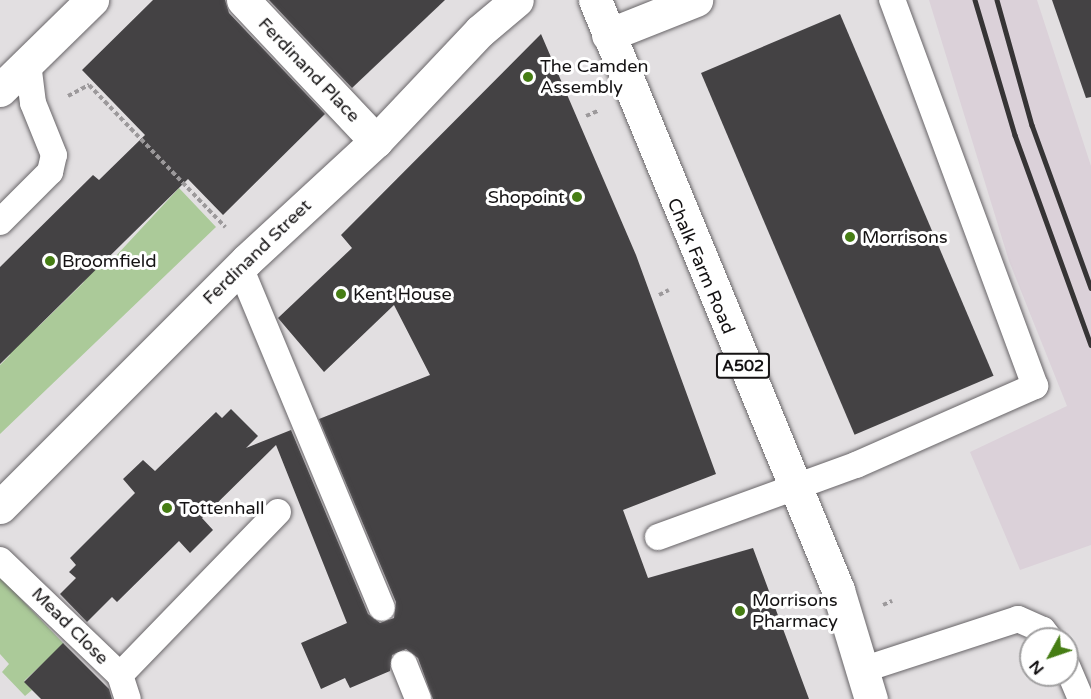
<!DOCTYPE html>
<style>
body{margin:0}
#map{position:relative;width:1091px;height:699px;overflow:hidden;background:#e2dfe1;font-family:"Varela Round",sans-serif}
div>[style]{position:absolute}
.built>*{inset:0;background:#dbd1d9}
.green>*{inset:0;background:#abca99}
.building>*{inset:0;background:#444244;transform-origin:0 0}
.path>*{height:4px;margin-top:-2px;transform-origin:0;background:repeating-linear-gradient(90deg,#9c999b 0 4.5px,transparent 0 7.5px)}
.roads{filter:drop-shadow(0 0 2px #686568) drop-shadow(0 0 2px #686568)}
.lane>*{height:26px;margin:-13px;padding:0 13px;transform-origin:13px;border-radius:13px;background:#fff}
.street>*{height:33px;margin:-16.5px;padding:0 16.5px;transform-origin:16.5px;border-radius:16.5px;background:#fff}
.secondary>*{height:33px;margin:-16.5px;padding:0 16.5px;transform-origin:16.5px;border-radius:16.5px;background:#fff}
.primary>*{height:33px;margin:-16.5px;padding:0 16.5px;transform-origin:16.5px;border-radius:16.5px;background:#fff}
.rail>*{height:4.5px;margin:-2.25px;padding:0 2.25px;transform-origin:2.25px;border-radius:2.25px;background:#363435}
.dots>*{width:16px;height:16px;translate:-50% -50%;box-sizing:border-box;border:3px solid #fff;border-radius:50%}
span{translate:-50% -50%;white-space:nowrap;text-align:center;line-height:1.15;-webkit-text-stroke:6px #fff;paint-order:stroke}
.shield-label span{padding:2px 4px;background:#fff;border:2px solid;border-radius:4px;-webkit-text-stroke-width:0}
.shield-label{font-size:16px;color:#141213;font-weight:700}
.poi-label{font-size:18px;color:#141213}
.left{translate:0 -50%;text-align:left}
.right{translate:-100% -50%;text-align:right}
.street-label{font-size:18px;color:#141213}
.north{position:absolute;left:1019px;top:627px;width:60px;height:60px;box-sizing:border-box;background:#fff;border:2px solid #a1a0a1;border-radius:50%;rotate:230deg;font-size:16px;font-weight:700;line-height:24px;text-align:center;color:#141213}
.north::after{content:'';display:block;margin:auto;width:21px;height:27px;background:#467d14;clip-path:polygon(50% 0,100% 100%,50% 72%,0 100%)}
</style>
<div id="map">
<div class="built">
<div style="clip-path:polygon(929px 0,1037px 0,1091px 166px,1091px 545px,1020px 570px,970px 452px,1067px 406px,1009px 261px)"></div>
</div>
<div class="green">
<div style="clip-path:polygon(179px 188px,216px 227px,0 434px,0 365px,10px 355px,5px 349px,39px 326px,83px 283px,106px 250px,114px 258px)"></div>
<div style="clip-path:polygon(0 577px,64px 644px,24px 681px,32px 690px,25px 696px,2px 672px,9px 664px,0 654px)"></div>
</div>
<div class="building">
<div style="clip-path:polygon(153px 0,225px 0,229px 13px,325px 114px,223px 215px,188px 179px,0 364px,0 267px,93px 175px,99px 180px,145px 135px,82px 70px)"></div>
<div style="clip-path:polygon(269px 0,445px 0,352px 88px)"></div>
<div style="clip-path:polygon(1052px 0,1091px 0,1091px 97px,1086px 98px)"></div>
<div style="left:840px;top:14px;width:393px;height:151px;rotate:67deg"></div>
<div style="clip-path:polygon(541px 34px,636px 255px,716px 474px,623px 510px,648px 578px,753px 548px,809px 699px,433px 699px,418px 658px,406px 649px,392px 655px,390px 671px,350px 688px,345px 678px,321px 689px,301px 643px,347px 623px,276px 445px,202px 518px,213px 530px,190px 553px,179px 541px,117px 602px,112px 597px,87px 622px,60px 594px,76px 578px,69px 572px,76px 565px,70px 558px,135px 493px,123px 479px,143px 460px,155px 471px,216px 412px,222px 418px,231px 409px,258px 436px,246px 448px,291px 430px,368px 614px,380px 623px,394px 618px,396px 602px,319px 419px,430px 375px,394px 305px,324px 372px,278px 318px,352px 248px,341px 235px)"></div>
<div style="clip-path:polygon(63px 643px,109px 689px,112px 699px,41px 699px,24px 682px)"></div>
</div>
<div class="path">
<div style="left:68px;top:96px;width:24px;rotate:-28deg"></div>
<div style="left:89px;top:85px;width:197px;rotate:46.2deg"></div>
<div style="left:586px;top:116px;width:13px;rotate:-23deg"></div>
<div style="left:659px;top:295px;width:11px;rotate:-27deg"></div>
<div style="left:883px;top:605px;width:10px;rotate:-24deg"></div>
</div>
<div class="roads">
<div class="lane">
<div style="left:0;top:222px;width:71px;rotate:-45deg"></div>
<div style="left:50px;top:172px;width:17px;rotate:-77deg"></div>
<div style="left:54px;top:155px;width:56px;rotate:-112deg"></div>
<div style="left:33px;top:103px;width:40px;rotate:-97.1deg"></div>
<div style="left:240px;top:267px;width:369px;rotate:67.4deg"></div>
<div style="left:658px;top:537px;width:211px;rotate:-20deg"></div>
<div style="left:856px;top:465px;width:196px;rotate:-23.8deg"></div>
<div style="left:1035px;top:386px;width:412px;rotate:-110.3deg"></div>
<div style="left:0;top:560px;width:166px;rotate:43.8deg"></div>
<div style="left:120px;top:675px;width:25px;rotate:72deg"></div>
<div style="left:404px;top:664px;width:38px;rotate:68deg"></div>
<div style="left:1067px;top:666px;width:36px;rotate:67deg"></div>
<div style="left:862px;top:670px;width:164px;rotate:-18.1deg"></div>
<div style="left:1018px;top:619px;width:27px;rotate:24deg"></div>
<div style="left:1043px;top:630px;width:11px;rotate:52deg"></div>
<div style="left:120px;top:675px;width:227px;rotate:-45.9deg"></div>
</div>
<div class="street">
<div style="left:243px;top:0;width:194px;rotate:46.7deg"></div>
<div style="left:608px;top:35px;width:95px;rotate:-21.7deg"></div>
<div style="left:0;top:90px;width:129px;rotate:-44.4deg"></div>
</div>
<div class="secondary">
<div style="left:0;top:507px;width:349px;rotate:-45deg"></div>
<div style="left:247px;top:260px;width:176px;rotate:-42.7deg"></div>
<div style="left:376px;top:141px;width:151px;rotate:-46.6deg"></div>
<div style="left:480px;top:31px;width:48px;rotate:-40deg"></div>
</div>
<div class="primary">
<div style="left:595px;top:0;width:638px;rotate:67.61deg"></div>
<div style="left:838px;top:590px;width:114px;rotate:73.2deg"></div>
</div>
</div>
<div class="rail">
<div style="left:975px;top:0;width:141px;rotate:73.5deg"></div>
<div style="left:1015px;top:135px;width:223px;rotate:70.1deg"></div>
<div style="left:997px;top:0;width:130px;rotate:74.4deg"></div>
<div style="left:1032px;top:125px;width:173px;rotate:70.1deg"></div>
</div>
<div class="dots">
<div style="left:528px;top:77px;background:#467d14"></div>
<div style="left:577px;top:197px;background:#467d14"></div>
<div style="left:850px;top:237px;background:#467d14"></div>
<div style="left:50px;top:261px;background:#467d14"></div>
<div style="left:341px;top:294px;background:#467d14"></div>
<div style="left:167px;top:508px;background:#467d14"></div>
<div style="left:740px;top:611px;background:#467d14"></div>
</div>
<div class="shield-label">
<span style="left:743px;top:366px">A502</span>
</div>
<div class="poi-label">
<span class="left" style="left:540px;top:77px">The Camden<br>Assembly</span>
<span class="right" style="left:565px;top:197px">Shopoint</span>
<span class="left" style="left:862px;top:237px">Morrisons</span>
<span class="left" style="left:62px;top:261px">Broomfield</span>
<span class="left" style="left:353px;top:294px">Kent House</span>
<span class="left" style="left:179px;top:508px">Tottenhall</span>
<span class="left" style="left:752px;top:611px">Morrisons<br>Pharmacy</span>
</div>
<div class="street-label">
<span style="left:309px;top:70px;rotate:46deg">Ferdinand Place</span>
<span style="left:257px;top:252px;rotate:-44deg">Ferdinand Street</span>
<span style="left:701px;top:266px;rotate:67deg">Chalk Farm Road</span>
<span style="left:70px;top:626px;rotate:45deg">Mead Close</span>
</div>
<div class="north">N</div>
</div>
